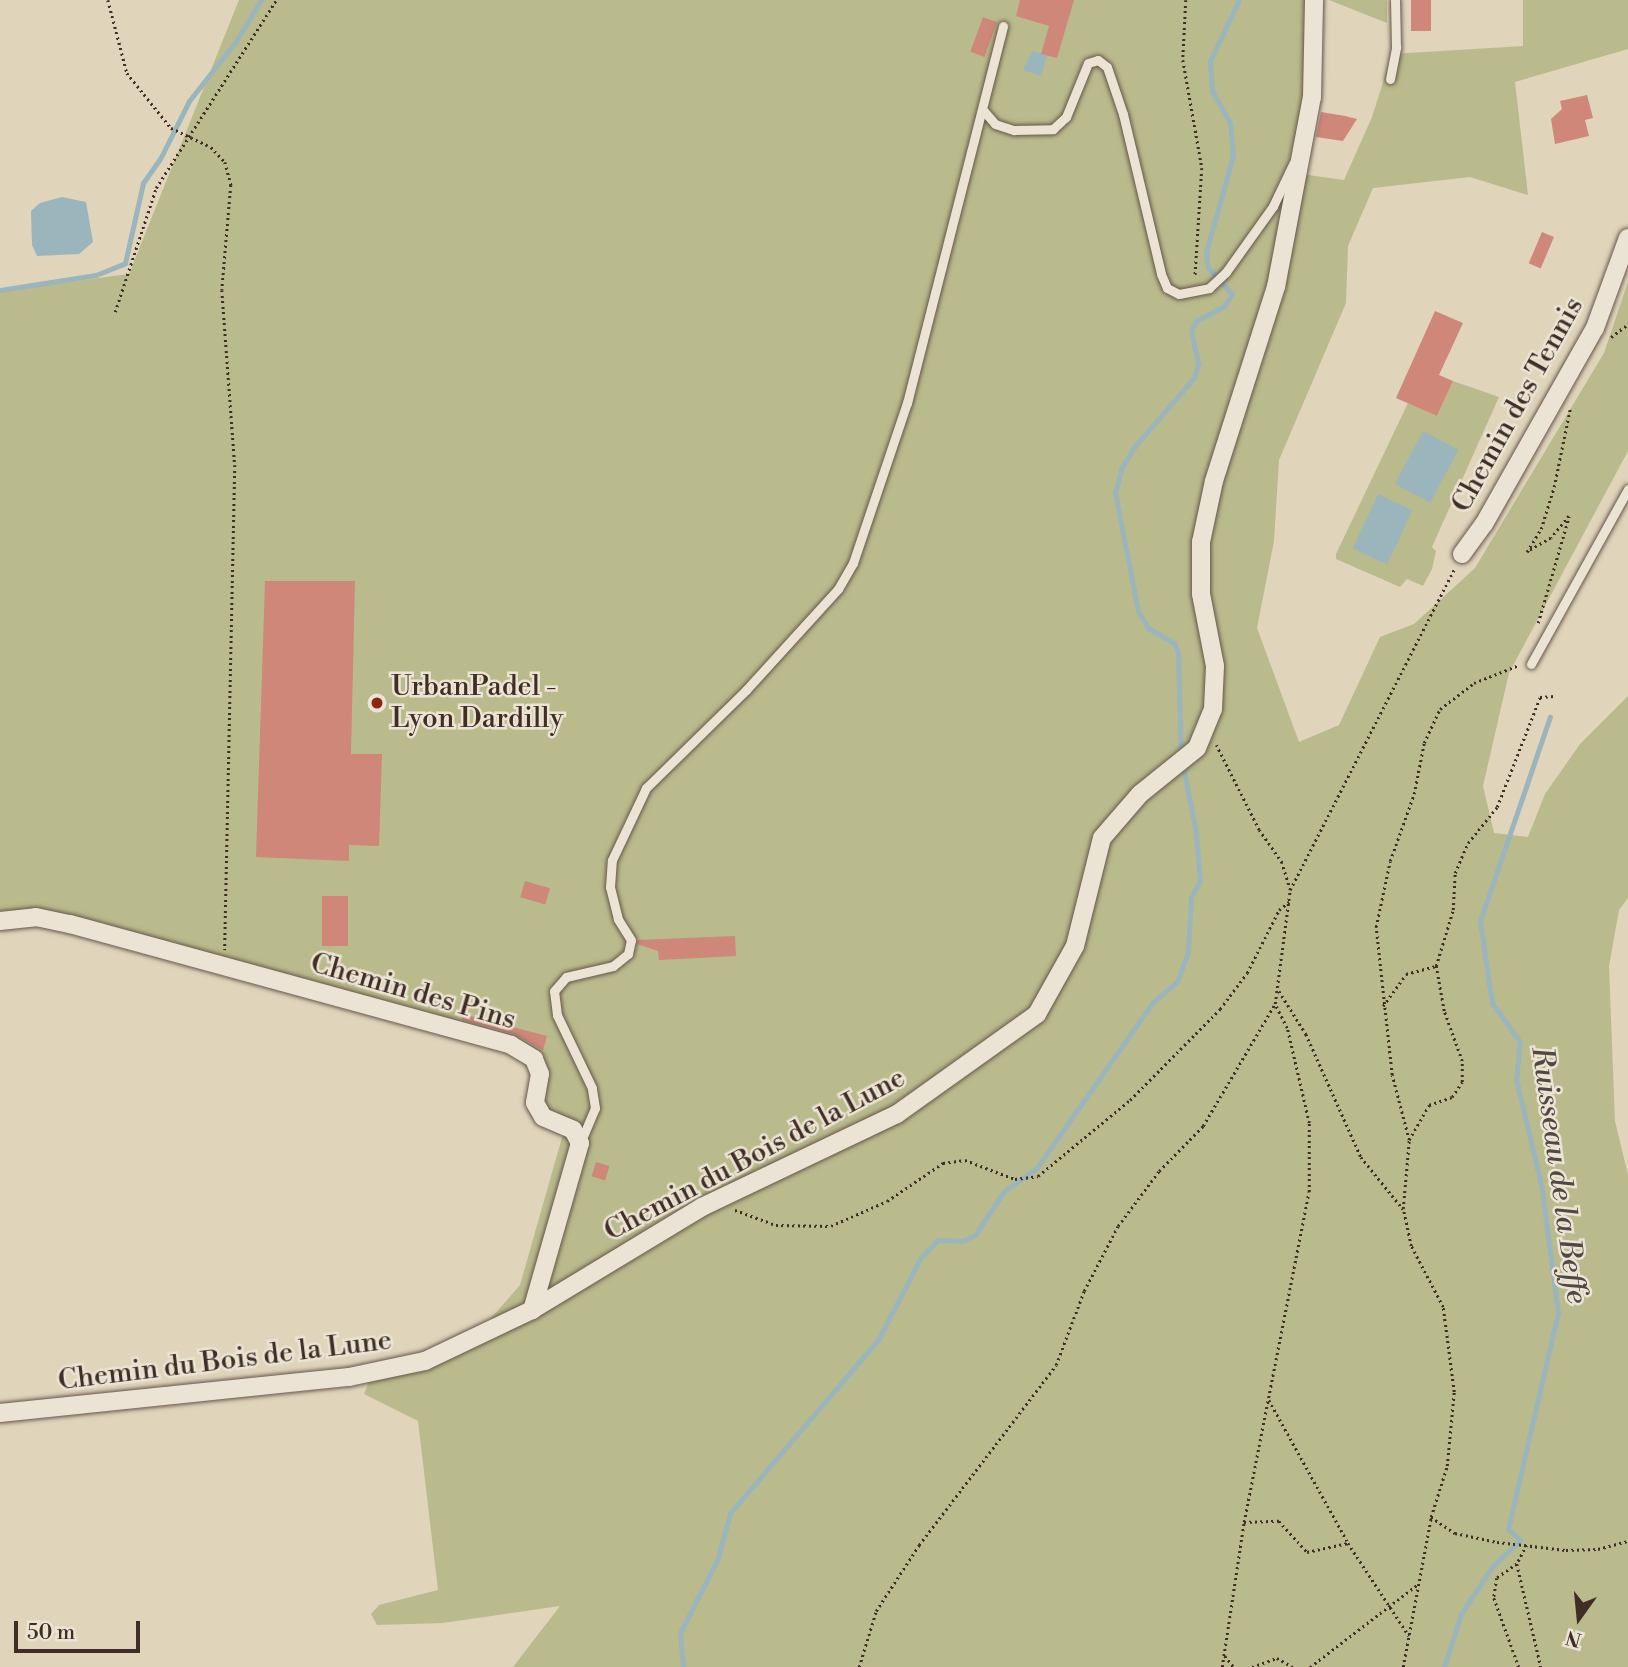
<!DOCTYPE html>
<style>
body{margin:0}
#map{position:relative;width:1628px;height:1667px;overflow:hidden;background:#e0d4bb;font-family:"Libre Bodoni",serif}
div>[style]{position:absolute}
.green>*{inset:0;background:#b9bb8c}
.water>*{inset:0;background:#9ab5bc;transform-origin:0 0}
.stream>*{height:5px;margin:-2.5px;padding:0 2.5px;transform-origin:2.5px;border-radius:2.5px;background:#9ab5bc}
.building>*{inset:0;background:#ce8779;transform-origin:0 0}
.path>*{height:2.5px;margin-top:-1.25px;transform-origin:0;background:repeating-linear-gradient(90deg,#3f2d26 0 2px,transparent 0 5.5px)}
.roads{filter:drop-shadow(0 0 2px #67574b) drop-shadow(0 0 2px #67574b)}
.service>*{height:9px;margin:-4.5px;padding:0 4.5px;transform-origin:4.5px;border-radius:4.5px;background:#ebe3d3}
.minor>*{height:18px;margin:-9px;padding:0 9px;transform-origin:9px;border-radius:9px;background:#ebe3d3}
.dots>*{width:19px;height:19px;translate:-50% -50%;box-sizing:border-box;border:4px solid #ebe3d3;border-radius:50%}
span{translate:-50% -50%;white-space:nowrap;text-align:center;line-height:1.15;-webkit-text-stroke:5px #ebe3d3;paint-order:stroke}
.street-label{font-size:28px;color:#3f2d26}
.poi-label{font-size:28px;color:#3f2d26}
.left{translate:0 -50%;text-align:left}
.water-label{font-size:30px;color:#514844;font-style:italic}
.north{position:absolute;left:1544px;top:1583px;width:70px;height:70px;-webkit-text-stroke:5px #ebe3d3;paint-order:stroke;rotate:195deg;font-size:19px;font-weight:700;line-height:28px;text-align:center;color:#3f2d26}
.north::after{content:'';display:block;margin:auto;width:24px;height:32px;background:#3f2d26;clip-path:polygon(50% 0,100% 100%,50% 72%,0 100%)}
.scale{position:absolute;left:14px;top:1621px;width:126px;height:32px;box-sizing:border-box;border:4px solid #3f2d26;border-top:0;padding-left:9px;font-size:21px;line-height:24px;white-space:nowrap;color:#3f2d26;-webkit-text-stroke:5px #ebe3d3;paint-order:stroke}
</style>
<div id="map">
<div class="green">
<div style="clip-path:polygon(239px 0,1305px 0,1305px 94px,1287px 172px,1344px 180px,1372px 117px,1392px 54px,1523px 46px,1523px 0,1628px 0,1628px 49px,1515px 82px,1528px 195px,1470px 177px,1373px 188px,1348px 246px,1346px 303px,1279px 460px,1274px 541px,1257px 628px,1299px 742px,1339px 725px,1380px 637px,1414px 624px,1475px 568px,1604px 353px,1628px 282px,1628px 451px,1509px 673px,1483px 786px,1494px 833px,1528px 837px,1545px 794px,1580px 744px,1628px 696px,1628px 898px,1619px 910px,1609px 966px,1615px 1121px,1628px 1175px,1628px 1667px,513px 1667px,560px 1606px,443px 1623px,377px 1625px,371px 1614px,379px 1605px,438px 1590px,418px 1421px,364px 1394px,372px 1373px,474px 1338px,520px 1285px,565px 1127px,543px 1117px,534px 1059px,70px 924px,0 921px,0 291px,129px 274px)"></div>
<div style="clip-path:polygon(1329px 0,1387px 0,1387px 23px)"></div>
<div style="clip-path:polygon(1453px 381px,1499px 397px,1432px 547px,1436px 551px,1432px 569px,1423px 586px,1407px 579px,1400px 587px,1336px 559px,1336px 554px,1408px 403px,1437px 416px)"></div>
</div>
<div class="water">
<div style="clip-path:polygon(1032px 51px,1047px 55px,1041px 76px,1023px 70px)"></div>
<div style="clip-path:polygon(62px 197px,86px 202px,93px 242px,79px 254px,37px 256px,32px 245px,31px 211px,40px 203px)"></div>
<div style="left:1423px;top:431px;width:40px;height:60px;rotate:28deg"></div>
<div style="left:1378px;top:494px;width:38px;height:60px;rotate:25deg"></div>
</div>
<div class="stream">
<div style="left:0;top:290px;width:97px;rotate:-8.9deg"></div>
<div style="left:96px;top:275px;width:31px;rotate:-22deg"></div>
<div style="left:125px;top:263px;width:82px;rotate:-77.3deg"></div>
<div style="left:143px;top:183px;width:29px;rotate:-55deg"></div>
<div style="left:160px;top:159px;width:65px;rotate:-63.4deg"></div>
<div style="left:189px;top:101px;width:76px;rotate:-51.9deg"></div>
<div style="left:236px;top:41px;width:48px;rotate:-58.6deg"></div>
<div style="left:1181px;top:757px;width:104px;rotate:-91.7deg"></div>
<div style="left:1178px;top:653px;width:11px;rotate:-112deg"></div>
<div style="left:1174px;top:643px;width:30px;rotate:-150deg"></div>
<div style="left:1148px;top:628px;width:20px;rotate:-120deg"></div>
<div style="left:1138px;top:611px;width:120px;rotate:-101deg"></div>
<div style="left:1115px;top:493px;width:27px;rotate:-75deg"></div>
<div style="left:1122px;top:467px;width:25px;rotate:-58deg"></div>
<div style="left:1135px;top:446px;width:90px;rotate:-49.1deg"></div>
<div style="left:1194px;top:378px;width:16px;rotate:-75deg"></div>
<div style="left:1198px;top:363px;width:33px;rotate:-102deg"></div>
<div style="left:1191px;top:331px;width:11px;rotate:-63deg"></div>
<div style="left:1196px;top:321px;width:32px;rotate:-28deg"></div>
<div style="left:1224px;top:306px;width:14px;rotate:-56deg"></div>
<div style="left:1232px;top:294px;width:36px;rotate:-132deg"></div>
<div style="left:1208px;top:267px;width:15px;rotate:-98deg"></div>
<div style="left:1206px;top:252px;width:100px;rotate:-74.3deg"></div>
<div style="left:1233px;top:156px;width:33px;rotate:-95deg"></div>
<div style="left:1230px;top:123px;width:37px;rotate:-119deg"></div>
<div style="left:1212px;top:91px;width:30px;rotate:-94deg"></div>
<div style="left:1210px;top:61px;width:68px;rotate:-64.6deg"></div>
<div style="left:683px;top:1667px;width:34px;rotate:-95deg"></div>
<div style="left:680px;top:1633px;width:84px;rotate:-63.1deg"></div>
<div style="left:718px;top:1558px;width:47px;rotate:-75.1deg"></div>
<div style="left:730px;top:1513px;width:228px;rotate:-49.5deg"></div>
<div style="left:878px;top:1340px;width:93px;rotate:-62.6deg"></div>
<div style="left:921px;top:1257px;width:24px;rotate:-45deg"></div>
<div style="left:938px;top:1240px;width:25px;rotate:2deg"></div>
<div style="left:963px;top:1241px;width:13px;rotate:-27deg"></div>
<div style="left:975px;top:1235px;width:53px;rotate:-56.6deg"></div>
<div style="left:1004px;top:1191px;width:39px;rotate:-35deg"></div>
<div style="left:1036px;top:1169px;width:204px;rotate:-55deg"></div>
<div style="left:1153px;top:1002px;width:31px;rotate:-40deg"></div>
<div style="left:1177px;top:982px;width:32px;rotate:-70deg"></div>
<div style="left:1188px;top:952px;width:55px;rotate:-86.9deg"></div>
<div style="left:1191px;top:897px;width:18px;rotate:-61deg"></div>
<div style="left:1200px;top:881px;width:48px;rotate:-94.8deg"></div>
<div style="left:1196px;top:833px;width:68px;rotate:-101deg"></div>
<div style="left:1444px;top:1667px;width:56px;rotate:-72.2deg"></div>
<div style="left:1461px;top:1614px;width:56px;rotate:-56.6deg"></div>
<div style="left:1492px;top:1567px;width:39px;rotate:-44deg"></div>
<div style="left:1520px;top:1540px;width:16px;rotate:-137deg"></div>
<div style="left:1508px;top:1529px;width:222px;rotate:-77deg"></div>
<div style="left:1558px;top:1313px;width:125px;rotate:-97.4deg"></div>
<div style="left:1542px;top:1189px;width:113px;rotate:-103.3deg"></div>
<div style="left:1516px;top:1079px;width:37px;rotate:-84deg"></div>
<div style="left:1520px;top:1042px;width:48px;rotate:-125.7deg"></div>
<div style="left:1492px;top:1003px;width:83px;rotate:-98.3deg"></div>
<div style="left:1480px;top:921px;width:216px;rotate:-71.1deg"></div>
</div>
<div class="building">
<div style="clip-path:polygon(1020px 0,1074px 0,1057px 58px,1041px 54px,1049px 26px,1016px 16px)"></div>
<div style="left:1411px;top:0;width:20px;height:31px"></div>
<div style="left:983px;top:17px;width:15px;height:37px;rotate:20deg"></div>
<div style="clip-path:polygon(1587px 95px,1593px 118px,1585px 120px,1589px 136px,1555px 144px,1551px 119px,1562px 109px,1560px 101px)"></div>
<div style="clip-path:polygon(1321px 112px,1345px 116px,1357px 119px,1343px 141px,1316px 137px)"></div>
<div style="left:1542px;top:232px;width:13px;height:34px;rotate:23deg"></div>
<div style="clip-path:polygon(1435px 311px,1463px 323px,1439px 375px,1453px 381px,1437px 416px,1396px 398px)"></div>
<div style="clip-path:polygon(265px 581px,355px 581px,351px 754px,382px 754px,379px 846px,349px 845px,349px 861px,256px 857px)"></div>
<div style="left:525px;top:881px;width:26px;height:17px;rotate:16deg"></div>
<div style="left:322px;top:896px;width:26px;height:50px"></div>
<div style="clip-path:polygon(735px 936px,736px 956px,659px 960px,658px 951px,637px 944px,638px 940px)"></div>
<div style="clip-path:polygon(463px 1014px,547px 1036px,543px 1050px,514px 1034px,462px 1020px)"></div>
<div style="left:596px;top:1162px;width:14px;height:15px;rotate:17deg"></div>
</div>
<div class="path">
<div style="left:108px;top:0;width:75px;rotate:75.4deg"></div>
<div style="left:127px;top:73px;width:70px;rotate:51.3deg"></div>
<div style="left:171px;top:128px;width:44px;rotate:25.4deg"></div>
<div style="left:211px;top:147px;width:21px;rotate:47deg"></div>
<div style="left:225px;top:162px;width:24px;rotate:75deg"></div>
<div style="left:231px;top:185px;width:105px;rotate:94.9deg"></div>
<div style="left:222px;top:290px;width:175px;rotate:85.8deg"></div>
<div style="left:235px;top:465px;width:485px;rotate:91.2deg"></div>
<div style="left:1186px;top:0;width:60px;rotate:92.9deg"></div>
<div style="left:1183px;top:60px;width:110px;rotate:80deg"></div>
<div style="left:1202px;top:168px;width:110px;rotate:93.6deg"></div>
<div style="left:115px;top:312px;width:131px;rotate:-71.7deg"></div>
<div style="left:156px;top:188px;width:223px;rotate:-57.4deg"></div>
<div style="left:1611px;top:337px;width:21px;rotate:-37deg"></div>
<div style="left:1538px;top:623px;width:111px;rotate:-73.8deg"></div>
<div style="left:1569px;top:516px;width:28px;rotate:129deg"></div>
<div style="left:1551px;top:538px;width:28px;rotate:150deg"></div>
<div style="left:1527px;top:552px;width:27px;rotate:-59deg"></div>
<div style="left:1541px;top:529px;width:44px;rotate:-72.8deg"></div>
<div style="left:1554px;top:487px;width:80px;rotate:-78.4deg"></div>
<div style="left:1290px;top:890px;width:360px;rotate:-62.9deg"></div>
<div style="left:1279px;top:991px;width:51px;rotate:57.9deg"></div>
<div style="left:1306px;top:1034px;width:135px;rotate:65.9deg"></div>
<div style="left:1361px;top:1157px;width:67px;rotate:51.1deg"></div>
<div style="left:1383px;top:1006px;width:39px;rotate:-54deg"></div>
<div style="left:1406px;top:974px;width:30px;rotate:-15deg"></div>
<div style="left:1409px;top:1140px;width:67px;rotate:-104.7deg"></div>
<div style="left:1392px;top:1075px;width:149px;rotate:-96.2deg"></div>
<div style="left:1376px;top:927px;width:67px;rotate:-78deg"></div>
<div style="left:1390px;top:861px;width:71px;rotate:-70.3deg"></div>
<div style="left:1414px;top:794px;width:52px;rotate:-78.9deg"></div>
<div style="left:1424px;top:743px;width:38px;rotate:-65deg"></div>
<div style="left:1440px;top:709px;width:43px;rotate:-37.4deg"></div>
<div style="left:1474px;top:683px;width:48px;rotate:-21.8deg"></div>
<div style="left:735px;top:1210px;width:44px;rotate:20.1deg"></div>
<div style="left:776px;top:1225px;width:55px;rotate:1deg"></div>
<div style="left:831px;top:1226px;width:61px;rotate:-24.1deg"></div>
<div style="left:887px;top:1201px;width:68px;rotate:-34.2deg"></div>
<div style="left:943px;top:1163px;width:22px;rotate:-8deg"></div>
<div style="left:965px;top:1160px;width:53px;rotate:20.8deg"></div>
<div style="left:1015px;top:1179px;width:23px;rotate:-7deg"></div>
<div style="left:1038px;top:1176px;width:119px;rotate:-39.6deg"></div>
<div style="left:1130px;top:1100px;width:128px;rotate:-45.3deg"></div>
<div style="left:1220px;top:1009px;width:45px;rotate:-53.1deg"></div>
<div style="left:1247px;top:973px;width:71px;rotate:-63.1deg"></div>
<div style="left:1279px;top:910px;width:13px;rotate:-39deg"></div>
<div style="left:1269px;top:1400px;width:161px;rotate:61deg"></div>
<div style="left:1431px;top:1517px;width:29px;rotate:34deg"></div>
<div style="left:1455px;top:1533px;width:43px;rotate:12.1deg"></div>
<div style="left:1497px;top:1542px;width:69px;rotate:6.6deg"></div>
<div style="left:1566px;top:1550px;width:32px;rotate:-2deg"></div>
<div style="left:1598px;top:1549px;width:31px;rotate:-15deg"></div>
<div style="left:1244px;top:1522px;width:35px;rotate:-2deg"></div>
<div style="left:1279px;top:1521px;width:42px;rotate:47.9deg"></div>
<div style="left:1307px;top:1552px;width:42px;rotate:-12.4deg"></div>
<div style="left:1348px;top:1543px;width:111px;rotate:56.7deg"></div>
<div style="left:1527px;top:1545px;width:21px;rotate:118deg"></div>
<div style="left:1517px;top:1564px;width:106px;rotate:76.9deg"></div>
<div style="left:1517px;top:1564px;width:24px;rotate:145deg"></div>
<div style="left:1497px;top:1578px;width:20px;rotate:99deg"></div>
<div style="left:1494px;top:1598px;width:73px;rotate:70.1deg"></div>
<div style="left:1225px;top:1656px;width:14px;rotate:51deg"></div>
<div style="left:859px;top:1667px;width:59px;rotate:-73.1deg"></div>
<div style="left:876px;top:1611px;width:79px;rotate:-56.9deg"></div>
<div style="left:919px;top:1545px;width:226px;rotate:-52.7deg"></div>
<div style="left:1056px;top:1365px;width:79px;rotate:-69.3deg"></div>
<div style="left:1084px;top:1291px;width:73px;rotate:-62.4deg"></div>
<div style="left:1118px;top:1226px;width:69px;rotate:-53.3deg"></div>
<div style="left:1159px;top:1171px;width:63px;rotate:-45.6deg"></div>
<div style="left:1203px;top:1126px;width:142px;rotate:-59.5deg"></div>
<div style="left:1275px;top:1004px;width:115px;rotate:-82.5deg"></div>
<div style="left:1290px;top:890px;width:28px;rotate:-107deg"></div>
<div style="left:1282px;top:863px;width:40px;rotate:-124.9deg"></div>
<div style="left:1259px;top:830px;width:95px;rotate:-116.8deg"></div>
<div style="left:1222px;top:1667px;width:147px;rotate:-81.4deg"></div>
<div style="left:1244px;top:1522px;width:336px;rotate:-78.9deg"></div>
<div style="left:1309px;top:1192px;width:69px;rotate:-90deg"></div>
<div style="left:1309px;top:1123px;width:98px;rotate:-103deg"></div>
<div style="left:1287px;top:1028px;width:27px;rotate:-117deg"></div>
<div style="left:1252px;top:1667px;width:27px;rotate:-20deg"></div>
<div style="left:1277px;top:1658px;width:18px;rotate:29deg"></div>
<div style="left:1310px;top:1667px;width:136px;rotate:-37.5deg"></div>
<div style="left:1403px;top:1667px;width:153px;rotate:-79.4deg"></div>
<div style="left:1431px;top:1517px;width:53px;rotate:-72.6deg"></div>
<div style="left:1447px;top:1466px;width:74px;rotate:-84.6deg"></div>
<div style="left:1454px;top:1392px;width:86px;rotate:-97.4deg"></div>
<div style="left:1443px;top:1307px;width:69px;rotate:-117.7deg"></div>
<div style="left:1411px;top:1246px;width:38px;rotate:-102deg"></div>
<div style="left:1403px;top:1209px;width:69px;rotate:-85deg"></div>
<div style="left:1409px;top:1140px;width:40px;rotate:-60.3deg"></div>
<div style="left:1429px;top:1105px;width:24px;rotate:-19deg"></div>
<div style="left:1452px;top:1097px;width:18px;rotate:-56deg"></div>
<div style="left:1462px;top:1082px;width:21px;rotate:-90deg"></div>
<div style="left:1462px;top:1061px;width:53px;rotate:-109.8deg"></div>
<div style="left:1444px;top:1011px;width:46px;rotate:-100.1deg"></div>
<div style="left:1436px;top:966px;width:59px;rotate:-73.1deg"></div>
<div style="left:1453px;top:910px;width:37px;rotate:-87deg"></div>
<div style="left:1455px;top:873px;width:33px;rotate:-67deg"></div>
<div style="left:1468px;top:843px;width:46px;rotate:-51.1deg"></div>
<div style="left:1497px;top:807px;width:118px;rotate:-68.6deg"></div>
<div style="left:1540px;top:697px;width:15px;rotate:-4deg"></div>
</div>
<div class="roads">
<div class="service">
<div style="left:1390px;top:79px;width:33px;rotate:-79deg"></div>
<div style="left:1396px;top:47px;width:47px;rotate:-91.2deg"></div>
<div style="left:983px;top:110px;width:18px;rotate:49deg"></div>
<div style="left:995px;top:124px;width:20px;rotate:18deg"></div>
<div style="left:1014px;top:130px;width:39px;rotate:-1deg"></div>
<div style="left:1053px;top:129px;width:18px;rotate:-43deg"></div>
<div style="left:1066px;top:117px;width:58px;rotate:-67.8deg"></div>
<div style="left:1088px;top:63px;width:10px;rotate:-17deg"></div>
<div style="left:1098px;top:60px;width:11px;rotate:38deg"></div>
<div style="left:1107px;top:67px;width:50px;rotate:71.2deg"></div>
<div style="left:1123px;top:114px;width:164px;rotate:76.6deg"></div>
<div style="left:1161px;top:274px;width:15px;rotate:67deg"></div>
<div style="left:1167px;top:288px;width:13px;rotate:27deg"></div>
<div style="left:1179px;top:294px;width:31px;rotate:-11deg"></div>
<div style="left:1209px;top:288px;width:23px;rotate:-43deg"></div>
<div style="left:1226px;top:272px;width:81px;rotate:-54.5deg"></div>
<div style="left:1273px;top:206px;width:47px;rotate:-64.5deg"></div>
<div style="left:1531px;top:664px;width:200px;rotate:-61deg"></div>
<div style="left:581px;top:1141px;width:36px;rotate:-67deg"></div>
<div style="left:595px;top:1108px;width:20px;rotate:-99deg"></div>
<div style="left:592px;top:1088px;width:81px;rotate:-115.6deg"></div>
<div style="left:557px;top:1015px;width:24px;rotate:-97deg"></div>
<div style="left:554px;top:991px;width:18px;rotate:-49deg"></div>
<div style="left:566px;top:977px;width:48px;rotate:-13.2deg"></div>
<div style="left:613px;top:966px;width:19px;rotate:-39deg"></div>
<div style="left:628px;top:954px;width:14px;rotate:-78deg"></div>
<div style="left:631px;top:940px;width:25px;rotate:-122deg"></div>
<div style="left:618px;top:919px;width:33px;rotate:-104deg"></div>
<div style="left:610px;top:887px;width:27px;rotate:-86deg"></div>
<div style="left:612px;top:860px;width:80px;rotate:-64.7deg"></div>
<div style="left:646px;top:788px;width:140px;rotate:-44.4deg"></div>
<div style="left:746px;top:690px;width:137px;rotate:-47.7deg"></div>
<div style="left:838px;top:589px;width:30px;rotate:-60deg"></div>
<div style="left:853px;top:563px;width:169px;rotate:-71.4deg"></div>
<div style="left:907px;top:403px;width:389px;rotate:-75.7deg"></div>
</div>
<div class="minor">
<div style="left:1462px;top:554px;width:37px;rotate:-54deg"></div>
<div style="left:1484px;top:524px;width:225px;rotate:-60.5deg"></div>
<div style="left:1595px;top:328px;width:96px;rotate:-69.9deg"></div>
<div style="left:0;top:921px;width:36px;rotate:-6deg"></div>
<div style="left:36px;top:917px;width:35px;rotate:12deg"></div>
<div style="left:70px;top:924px;width:457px;rotate:15.3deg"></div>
<div style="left:511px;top:1045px;width:27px;rotate:31deg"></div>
<div style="left:534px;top:1059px;width:16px;rotate:68deg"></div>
<div style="left:540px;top:1074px;width:29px;rotate:100deg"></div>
<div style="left:535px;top:1103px;width:16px;rotate:60deg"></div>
<div style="left:543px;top:1117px;width:33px;rotate:23deg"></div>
<div style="left:573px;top:1130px;width:15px;rotate:62deg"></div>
<div style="left:580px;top:1143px;width:174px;rotate:106deg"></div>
<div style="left:0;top:1413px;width:351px;rotate:-5.9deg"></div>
<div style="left:349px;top:1377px;width:78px;rotate:-11.9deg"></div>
<div style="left:425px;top:1361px;width:119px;rotate:-25.5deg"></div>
<div style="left:532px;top:1310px;width:199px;rotate:-31.2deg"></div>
<div style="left:702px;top:1207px;width:216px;rotate:-25.5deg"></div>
<div style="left:897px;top:1114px;width:172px;rotate:-35.5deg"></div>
<div style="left:1037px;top:1014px;width:78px;rotate:-60.8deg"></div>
<div style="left:1075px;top:946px;width:111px;rotate:-76deg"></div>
<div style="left:1102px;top:838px;width:58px;rotate:-49.2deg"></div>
<div style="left:1140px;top:794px;width:73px;rotate:-38.9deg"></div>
<div style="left:1197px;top:748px;width:42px;rotate:-67.7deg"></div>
<div style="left:1213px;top:709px;width:43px;rotate:-87.3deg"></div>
<div style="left:1215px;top:666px;width:73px;rotate:-101deg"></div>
<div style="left:1201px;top:594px;width:52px;rotate:-90deg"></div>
<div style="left:1201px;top:542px;width:62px;rotate:-78deg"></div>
<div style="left:1214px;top:481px;width:204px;rotate:-72.3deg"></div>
<div style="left:1276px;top:287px;width:193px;rotate:-79.3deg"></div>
<div style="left:1312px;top:97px;width:97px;rotate:-88.8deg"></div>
</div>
</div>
<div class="dots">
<div style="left:377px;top:703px;background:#8f2418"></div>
</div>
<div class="street-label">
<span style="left:1518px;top:405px;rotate:-61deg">Chemin des Tennis</span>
<span style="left:413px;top:992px;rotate:16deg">Chemin des Pins</span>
<span style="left:755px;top:1155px;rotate:-28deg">Chemin du Bois de la Lune</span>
<span style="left:225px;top:1361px;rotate:-7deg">Chemin du Bois de la Lune</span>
</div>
<div class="poi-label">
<span class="left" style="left:391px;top:703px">UrbanPadel -<br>Lyon Dardilly</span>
</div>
<div class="water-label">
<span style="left:1559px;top:1175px;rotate:82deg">Ruisseau de la Beffe</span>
</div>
<div class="north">N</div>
<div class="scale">50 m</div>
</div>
